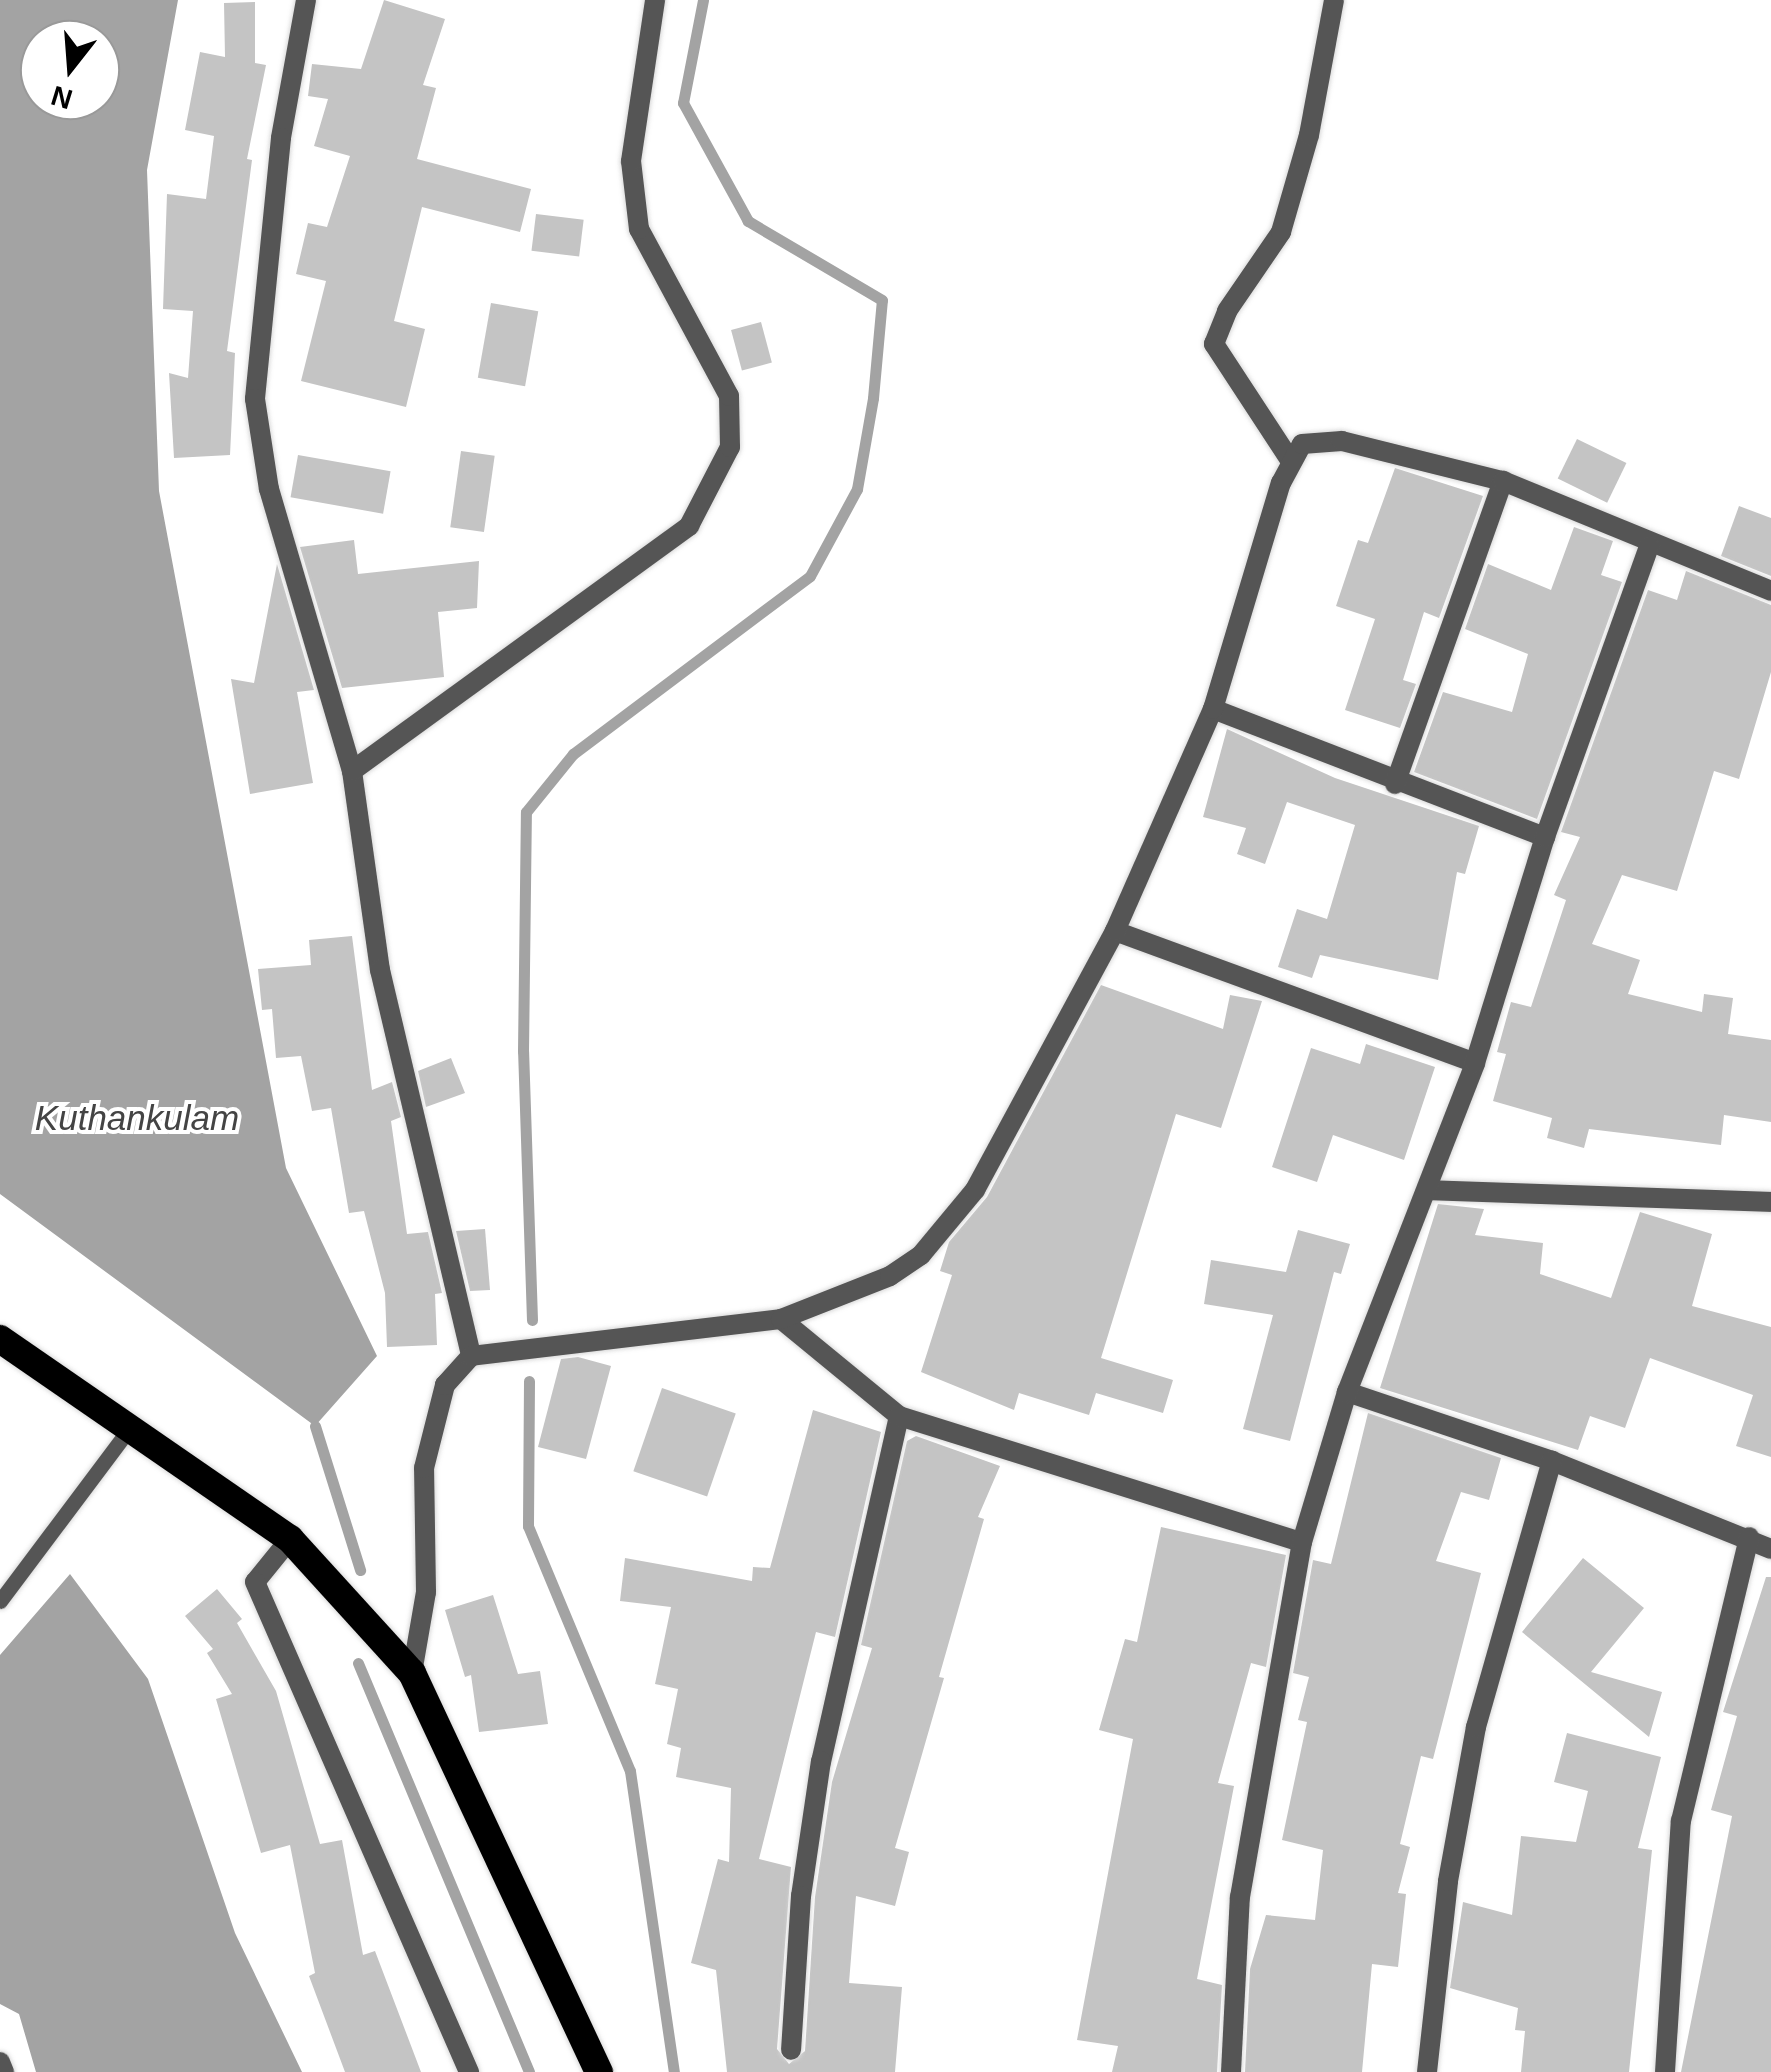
<!DOCTYPE html>
<style>
body{margin:0}
#map{position:relative;width:1771px;height:2072px;overflow:hidden;background:#fff;font-family:Arial,sans-serif}
div>[style]{position:absolute}
.water>*{inset:0;background:#a3a3a3}
.stream>*{height:11px;margin:-5.5px;padding:0 5.5px;transform-origin:5.5px;border-radius:5.5px;background:#a3a3a3}
.building>*{inset:0;background:#c4c4c4;transform-origin:0 0}
.roads{filter:drop-shadow(0 0 2px #dbdbdb) drop-shadow(0 0 2px #dbdbdb)}
.service>*{height:15px;margin:-7.5px;padding:0 7.5px;transform-origin:7.5px;border-radius:7.5px;background:#555}
.minor>*{height:20px;margin:-10px;padding:0 10px;transform-origin:10px;border-radius:10px;background:#555}
.trunk>*{height:28px;margin:-14px;padding:0 14px;transform-origin:14px;border-radius:14px;background:#000}
span{translate:-50% -50%;white-space:nowrap;text-align:center;line-height:1.15;-webkit-text-stroke:8px #fff;paint-order:stroke}
.water-label{font-size:35px;color:#444;font-style:italic}
.north{position:absolute;left:20px;top:20px;width:100px;height:100px;box-sizing:border-box;background:#fff;border:2px solid #999;border-radius:50%;rotate:197deg;font-size:28px;font-weight:700;line-height:40px;text-align:center;color:#000}
.north::after{content:'';display:block;margin:auto;width:35px;height:45px;background:#000;clip-path:polygon(50% 0,100% 100%,50% 72%,0 100%)}
</style>
<div id="map">
<div class="water">
<div style="clip-path:polygon(evenodd,0 0,178px 0,147px 170px,159px 491px,286px 1168px,377px 1356px,315px 1426px,0 1194px,0 0,100px 40px,100px 100px,40px 100px,40px 40px,100px 40px)"></div>
<div style="clip-path:polygon(70px 1574px,148px 1679px,235px 1933px,302px 2072px,36px 2072px,19px 2014px,0 2004px,0 1655px)"></div>
</div>
<div class="stream">
<div style="left:532px;top:1320px;width:269px;rotate:-91.9deg"></div>
<div style="left:523px;top:1051px;width:239px;rotate:-89.3deg"></div>
<div style="left:526px;top:812px;width:75px;rotate:-51deg"></div>
<div style="left:573px;top:754px;width:296px;rotate:-36.9deg"></div>
<div style="left:810px;top:576px;width:99px;rotate:-61.6deg"></div>
<div style="left:857px;top:489px;width:92px;rotate:-80deg"></div>
<div style="left:873px;top:398px;width:98px;rotate:-84.8deg"></div>
<div style="left:882px;top:300px;width:156px;rotate:-149.5deg"></div>
<div style="left:748px;top:221px;width:135px;rotate:-118.8deg"></div>
<div style="left:683px;top:103px;width:105px;rotate:-79deg"></div>
<div style="left:529px;top:1381px;width:145px;rotate:90.4deg"></div>
<div style="left:528px;top:1526px;width:265px;rotate:67.4deg"></div>
<div style="left:630px;top:1771px;width:304px;rotate:81.7deg"></div>
<div style="left:315px;top:1426px;width:151px;rotate:72.6deg"></div>
<div style="left:358px;top:1663px;width:443px;rotate:67.3deg"></div>
</div>
<div class="building">
<div style="clip-path:polygon(384px 0,445px 19px,423px 85px,436px 88px,417px 159px,531px 189px,520px 232px,422px 207px,394px 321px,425px 329px,406px 407px,301px 381px,326px 281px,296px 274px,308px 223px,327px 227px,350px 156px,314px 146px,328px 99px,308px 96px,312px 64px,361px 69px)"></div>
<div style="clip-path:polygon(255px 2px,255px 63px,266px 65px,247px 159px,252px 160px,227px 351px,235px 353px,230px 455px,174px 458px,169px 373px,188px 378px,193px 311px,163px 309px,167px 194px,206px 199px,214px 136px,185px 130px,200px 52px,225px 57px,224px 3px)"></div>
<div style="left:536px;top:214px;width:48px;height:37px;rotate:7deg"></div>
<div style="left:491px;top:303px;width:48px;height:76px;rotate:10deg"></div>
<div style="left:761px;top:322px;width:42px;height:31px;rotate:75deg"></div>
<div style="left:1577px;top:439px;width:55px;height:44px;rotate:26deg"></div>
<div style="left:461px;top:451px;width:34px;height:77px;rotate:8deg"></div>
<div style="left:298px;top:455px;width:94px;height:43px;rotate:10deg"></div>
<div style="clip-path:polygon(1395px 468px,1483px 496px,1439px 618px,1424px 612px,1403px 680px,1416px 684px,1400px 728px,1345px 710px,1375px 619px,1336px 606px,1358px 540px,1368px 543px)"></div>
<div style="clip-path:polygon(1739px 506px,1771px 518px,1771px 576px,1721px 556px)"></div>
<div style="clip-path:polygon(1574px 527px,1613px 541px,1601px 575px,1622px 582px,1537px 819px,1414px 772px,1443px 692px,1512px 712px,1528px 654px,1465px 629px,1488px 564px,1551px 590px)"></div>
<div style="clip-path:polygon(354px 540px,358px 574px,479px 561px,477px 608px,438px 612px,444px 677px,342px 688px,300px 547px)"></div>
<div style="clip-path:polygon(277px 564px,314px 690px,297px 692px,313px 783px,250px 794px,231px 679px,254px 683px)"></div>
<div style="clip-path:polygon(1686px 571px,1771px 605px,1771px 672px,1739px 779px,1714px 771px,1677px 891px,1622px 875px,1592px 944px,1640px 960px,1628px 994px,1702px 1012px,1704px 994px,1733px 998px,1728px 1034px,1771px 1040px,1771px 1122px,1724px 1115px,1721px 1145px,1589px 1129px,1584px 1148px,1547px 1138px,1552px 1118px,1493px 1101px,1506px 1054px,1497px 1052px,1511px 1002px,1531px 1007px,1566px 900px,1554px 895px,1580px 837px,1561px 832px,1648px 590px,1677px 600px)"></div>
<div style="clip-path:polygon(1227px 729px,1335px 778px,1479px 826px,1465px 874px,1457px 872px,1438px 980px,1320px 955px,1312px 978px,1278px 967px,1297px 909px,1327px 919px,1355px 825px,1287px 802px,1265px 864px,1237px 854px,1246px 828px,1203px 817px)"></div>
<div style="clip-path:polygon(352px 936px,372px 1090px,392px 1082px,401px 1117px,391px 1121px,407px 1234px,428px 1232px,442px 1293px,435px 1294px,437px 1345px,387px 1347px,385px 1293px,364px 1211px,349px 1213px,331px 1108px,312px 1111px,301px 1056px,276px 1058px,272px 1009px,262px 1010px,258px 969px,311px 965px,309px 940px)"></div>
<div style="clip-path:polygon(1101px 985px,1223px 1029px,1230px 995px,1262px 1001px,1221px 1128px,1176px 1114px,1101px 1358px,1173px 1380px,1163px 1413px,1096px 1393px,1089px 1415px,1019px 1393px,1014px 1410px,921px 1372px,952px 1275px,940px 1271px,949px 1242px,987px 1197px)"></div>
<div style="clip-path:polygon(1366px 1044px,1435px 1067px,1404px 1160px,1333px 1135px,1317px 1182px,1272px 1167px,1311px 1048px,1360px 1064px)"></div>
<div style="clip-path:polygon(451px 1058px,465px 1093px,426px 1107px,418px 1071px)"></div>
<div style="clip-path:polygon(1438px 1204px,1484px 1209px,1475px 1235px,1543px 1243px,1540px 1274px,1611px 1298px,1640px 1212px,1712px 1234px,1692px 1306px,1771px 1327px,1771px 1457px,1736px 1446px,1753px 1395px,1650px 1358px,1625px 1428px,1590px 1416px,1578px 1450px,1380px 1388px)"></div>
<div style="clip-path:polygon(485px 1229px,490px 1290px,470px 1291px,456px 1231px)"></div>
<div style="clip-path:polygon(1298px 1230px,1350px 1244px,1341px 1274px,1334px 1272px,1290px 1441px,1243px 1429px,1273px 1315px,1204px 1304px,1211px 1260px,1286px 1272px)"></div>
<div style="clip-path:polygon(578px 1357px,611px 1366px,586px 1459px,538px 1447px,561px 1359px)"></div>
<div style="left:662px;top:1388px;width:78px;height:88px;rotate:19deg"></div>
<div style="clip-path:polygon(813px 1410px,881px 1432px,835px 1637px,816px 1632px,759px 1859px,791px 1867px,777px 2049px,789px 2064px,805px 2051px,815px 1897px,832px 1782px,872px 1648px,861px 1645px,907px 1441px,916px 1436px,1000px 1466px,978px 1517px,984px 1519px,939px 1677px,944px 1678px,895px 1848px,909px 1852px,895px 1906px,856px 1896px,849px 1983px,902px 1987px,895px 2072px,727px 2072px,716px 1970px,691px 1963px,718px 1859px,729px 1862px,731px 1788px,676px 1777px,681px 1748px,667px 1744px,678px 1689px,655px 1684px,671px 1607px,620px 1601px,625px 1558px,752px 1581px,753px 1567px,770px 1568px)"></div>
<div style="clip-path:polygon(1368px 1413px,1501px 1458px,1489px 1500px,1461px 1492px,1436px 1561px,1481px 1573px,1433px 1759px,1421px 1756px,1400px 1844px,1410px 1847px,1398px 1893px,1406px 1894px,1398px 1967px,1372px 1964px,1362px 2072px,1245px 2072px,1250px 1969px,1266px 1915px,1315px 1920px,1323px 1850px,1282px 1840px,1307px 1722px,1298px 1720px,1309px 1677px,1293px 1673px,1313px 1560px,1331px 1564px)"></div>
<div style="clip-path:polygon(1161px 1527px,1286px 1555px,1266px 1667px,1251px 1663px,1218px 1783px,1234px 1786px,1197px 1979px,1222px 1985px,1217px 2072px,1112px 2072px,1118px 2046px,1077px 2040px,1133px 1739px,1099px 1730px,1125px 1639px,1137px 1642px)"></div>
<div style="clip-path:polygon(1583px 1558px,1644px 1608px,1591px 1672px,1662px 1692px,1649px 1737px,1522px 1632px)"></div>
<div style="clip-path:polygon(1766px 1577px,1771px 1577px,1771px 2072px,1681px 2072px,1732px 1816px,1711px 1810px,1737px 1716px,1723px 1712px)"></div>
<div style="clip-path:polygon(217px 1589px,242px 1619px,237px 1623px,276px 1691px,320px 1844px,342px 1840px,363px 1955px,375px 1951px,421px 2072px,345px 2072px,309px 1976px,315px 1973px,290px 1845px,261px 1853px,216px 1699px,232px 1694px,207px 1653px,213px 1649px,185px 1616px)"></div>
<div style="clip-path:polygon(493px 1595px,518px 1674px,540px 1671px,548px 1724px,479px 1732px,471px 1675px,465px 1677px,445px 1610px)"></div>
<div style="clip-path:polygon(1567px 1733px,1661px 1757px,1638px 1848px,1652px 1850px,1629px 2072px,1521px 2072px,1525px 2031px,1515px 2030px,1518px 2008px,1450px 1988px,1463px 1902px,1512px 1915px,1521px 1836px,1576px 1842px,1588px 1791px,1554px 1782px)"></div>
</div>
<div class="roads">
<div class="service">
<div style="left:0;top:1601px;width:215px;rotate:-53.1deg"></div>
</div>
<div class="minor">
<div style="left:306px;top:0;width:140px;rotate:100.3deg"></div>
<div style="left:281px;top:138px;width:262px;rotate:95.7deg"></div>
<div style="left:255px;top:399px;width:91px;rotate:81.2deg"></div>
<div style="left:269px;top:489px;width:294px;rotate:73.6deg"></div>
<div style="left:352px;top:771px;width:201px;rotate:82deg"></div>
<div style="left:380px;top:970px;width:397px;rotate:76.7deg"></div>
<div style="left:1290px;top:460px;width:139px;rotate:-123.2deg"></div>
<div style="left:1214px;top:344px;width:35px;rotate:-68deg"></div>
<div style="left:1227px;top:311px;width:96px;rotate:-55.6deg"></div>
<div style="left:1281px;top:232px;width:101px;rotate:-73.9deg"></div>
<div style="left:1309px;top:135px;width:137px;rotate:-79.5deg"></div>
<div style="left:1213px;top:709px;width:356px;rotate:21.1deg"></div>
<div style="left:352px;top:771px;width:417px;rotate:-36deg"></div>
<div style="left:689px;top:526px;width:89px;rotate:-62.6deg"></div>
<div style="left:730px;top:447px;width:51px;rotate:-91.1deg"></div>
<div style="left:729px;top:396px;width:190px;rotate:-118.3deg"></div>
<div style="left:639px;top:229px;width:68px;rotate:-96.7deg"></div>
<div style="left:631px;top:161px;width:163px;rotate:-81.5deg"></div>
<div style="left:1395px;top:784px;width:322px;rotate:-70.4deg"></div>
<div style="left:1115px;top:931px;width:383px;rotate:20.1deg"></div>
<div style="left:1427px;top:1190px;width:344px;rotate:2deg"></div>
<div style="left:781px;top:1319px;width:153px;rotate:39.4deg"></div>
<div style="left:899px;top:1416px;width:354px;rotate:102.7deg"></div>
<div style="left:821px;top:1761px;width:136px;rotate:98.4deg"></div>
<div style="left:801px;top:1896px;width:154px;rotate:93.7deg"></div>
<div style="left:1347px;top:1392px;width:216px;rotate:18.6deg"></div>
<div style="left:1552px;top:1461px;width:236px;rotate:21.9deg"></div>
<div style="left:899px;top:1416px;width:422px;rotate:17.4deg"></div>
<div style="left:290px;top:1539px;width:55px;rotate:129.1deg"></div>
<div style="left:255px;top:1582px;width:535px;rotate:66.41deg"></div>
<div style="left:412px;top:1673px;width:82px;rotate:-80.2deg"></div>
<div style="left:426px;top:1592px;width:124px;rotate:-90.9deg"></div>
<div style="left:424px;top:1468px;width:86px;rotate:-75.8deg"></div>
<div style="left:445px;top:1385px;width:39px;rotate:-48deg"></div>
<div style="left:471px;top:1356px;width:312px;rotate:-6.8deg"></div>
<div style="left:781px;top:1319px;width:117px;rotate:-21.5deg"></div>
<div style="left:890px;top:1276px;width:37px;rotate:-34deg"></div>
<div style="left:921px;top:1255px;width:85px;rotate:-50.3deg"></div>
<div style="left:975px;top:1190px;width:294px;rotate:-61.6deg"></div>
<div style="left:1115px;top:931px;width:243px;rotate:-66.2deg"></div>
<div style="left:1213px;top:709px;width:236px;rotate:-73.3deg"></div>
<div style="left:1281px;top:483px;width:44px;rotate:-61.7deg"></div>
<div style="left:1302px;top:444px;width:40px;rotate:-4.3deg"></div>
<div style="left:1342px;top:441px;width:166px;rotate:14deg"></div>
<div style="left:1503px;top:481px;width:290px;rotate:22.3deg"></div>
<div style="left:0;top:2062px;width:11px;rotate:68deg"></div>
<div style="left:1231px;top:2072px;width:175px;rotate:-87.1deg"></div>
<div style="left:1240px;top:1897px;width:360px;rotate:-80.1deg"></div>
<div style="left:1302px;top:1542px;width:157px;rotate:-73.3deg"></div>
<div style="left:1347px;top:1392px;width:353px;rotate:-68.7deg"></div>
<div style="left:1475px;top:1063px;width:237px;rotate:-72.8deg"></div>
<div style="left:1545px;top:837px;width:309px;rotate:-70.3deg"></div>
<div style="left:1427px;top:2072px;width:192px;rotate:-83.7deg"></div>
<div style="left:1448px;top:1881px;width:157px;rotate:-79.7deg"></div>
<div style="left:1476px;top:1727px;width:277px;rotate:-74.1deg"></div>
<div style="left:1665px;top:2072px;width:252px;rotate:-86.4deg"></div>
<div style="left:1681px;top:1821px;width:292px;rotate:-76.5deg"></div>
</div>
<div class="trunk">
<div style="left:0;top:1339px;width:352px;rotate:34.6deg"></div>
<div style="left:290px;top:1539px;width:181px;rotate:47.7deg"></div>
<div style="left:412px;top:1673px;width:441px;rotate:64.9deg"></div>
</div>
</div>
<div class="water-label">
<span style="left:137px;top:1118px">Kuthankulam</span>
</div>
<div class="north">N</div>
</div>
